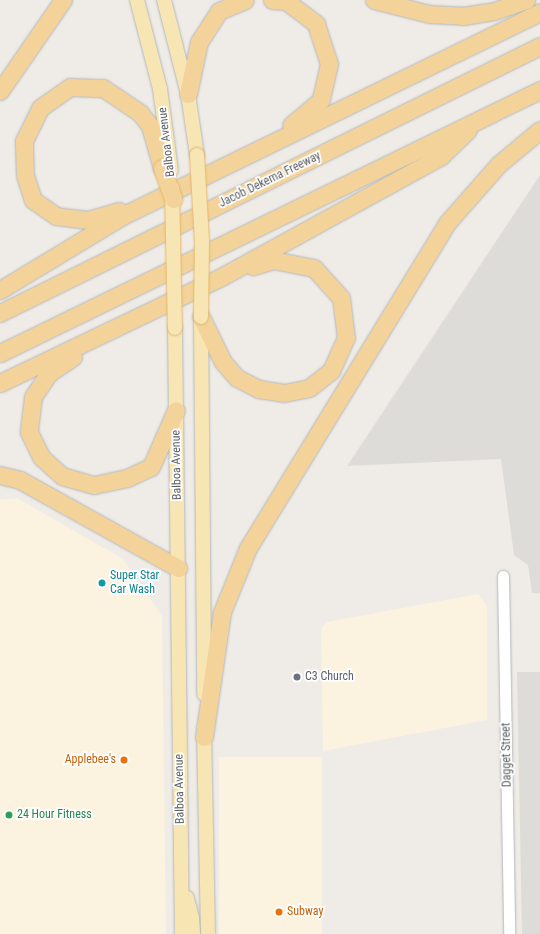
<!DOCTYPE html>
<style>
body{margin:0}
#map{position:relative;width:540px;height:934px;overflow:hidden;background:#efece7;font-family:"Roboto Condensed",sans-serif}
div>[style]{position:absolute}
.commercial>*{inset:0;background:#fbf2e0;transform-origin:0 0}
.industrial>*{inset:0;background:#dedcd9}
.roads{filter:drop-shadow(0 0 1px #b4b7ba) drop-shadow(0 0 1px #b4b7ba)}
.tertiary>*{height:11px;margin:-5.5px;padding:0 5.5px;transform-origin:5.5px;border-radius:5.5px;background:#fff}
.primary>*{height:14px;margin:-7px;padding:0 7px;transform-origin:7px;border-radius:7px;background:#f7e5b3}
.motorway>*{height:17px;margin:-8.5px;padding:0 8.5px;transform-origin:8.5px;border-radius:8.5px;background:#f3d39a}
.bridges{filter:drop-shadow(0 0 1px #e4b66a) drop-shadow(0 0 1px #e4b66a)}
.primary-bridge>*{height:14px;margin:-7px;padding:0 7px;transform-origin:7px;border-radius:7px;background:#f7e5b3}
.motorway-bridge>*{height:17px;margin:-8.5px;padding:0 8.5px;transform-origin:8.5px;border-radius:8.5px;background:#f3d39a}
.dots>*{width:11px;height:11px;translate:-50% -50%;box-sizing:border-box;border:2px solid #fff;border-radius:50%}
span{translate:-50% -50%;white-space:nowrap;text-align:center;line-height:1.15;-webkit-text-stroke:3.5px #fff;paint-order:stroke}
.street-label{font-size:12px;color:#5e6265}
.culture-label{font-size:12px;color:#0d838f}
.left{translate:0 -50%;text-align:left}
.worship-label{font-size:12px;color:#5b616d}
.food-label{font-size:12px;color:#c56008}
.right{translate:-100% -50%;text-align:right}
.leisure-label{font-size:12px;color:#27864d}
</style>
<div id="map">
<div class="commercial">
<div style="clip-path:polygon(17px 498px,123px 559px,162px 616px,166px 934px,0 934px,0 500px)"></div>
<div style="clip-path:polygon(478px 594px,487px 606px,487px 720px,323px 751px,321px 629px,327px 622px)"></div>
<div style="left:219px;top:757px;width:103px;height:177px"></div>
</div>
<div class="industrial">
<div style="clip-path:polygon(540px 175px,540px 593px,532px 593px,528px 565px,514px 555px,501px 459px,347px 466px)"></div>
<div style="clip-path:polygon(517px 672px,540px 672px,540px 934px,522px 934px)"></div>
</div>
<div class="roads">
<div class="tertiary">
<div style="left:503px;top:576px;width:358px;rotate:89deg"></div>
</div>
<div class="primary">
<div style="left:137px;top:0;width:92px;rotate:75.5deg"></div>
<div style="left:160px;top:89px;width:82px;rotate:82.3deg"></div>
<div style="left:164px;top:0;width:97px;rotate:75.7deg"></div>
<div style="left:188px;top:94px;width:62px;rotate:81.6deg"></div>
<div style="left:201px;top:317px;width:377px;rotate:89.5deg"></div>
<div style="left:175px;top:328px;width:606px;rotate:89.34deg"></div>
<div style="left:204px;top:727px;width:207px;rotate:88.9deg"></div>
<div style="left:187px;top:898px;width:21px;rotate:76deg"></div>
<div style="left:192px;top:918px;width:16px;rotate:86deg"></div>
</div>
<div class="motorway">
<div style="left:272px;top:0;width:14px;rotate:4deg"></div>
<div style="left:286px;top:1px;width:38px;rotate:37deg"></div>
<div style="left:316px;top:24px;width:42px;rotate:72deg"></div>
<div style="left:329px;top:64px;width:37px;rotate:103deg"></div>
<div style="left:321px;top:100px;width:39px;rotate:140deg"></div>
<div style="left:374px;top:0;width:57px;rotate:14.3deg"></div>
<div style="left:429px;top:14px;width:34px;rotate:3deg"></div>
<div style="left:463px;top:16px;width:31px;rotate:-9deg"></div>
<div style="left:494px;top:11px;width:34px;rotate:-19deg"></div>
<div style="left:0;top:91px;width:111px;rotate:-55.3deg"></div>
<div style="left:188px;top:94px;width:53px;rotate:-78.1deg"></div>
<div style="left:199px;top:42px;width:37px;rotate:-57deg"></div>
<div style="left:219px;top:11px;width:28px;rotate:-23deg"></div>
<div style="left:119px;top:211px;width:32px;rotate:164deg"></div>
<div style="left:88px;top:220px;width:32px;rotate:-173deg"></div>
<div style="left:56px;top:216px;width:28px;rotate:-145deg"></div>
<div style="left:33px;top:200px;width:26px;rotate:-108deg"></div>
<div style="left:25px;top:175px;width:34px;rotate:-92deg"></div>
<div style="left:24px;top:141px;width:37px;rotate:-64deg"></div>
<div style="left:40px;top:108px;width:37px;rotate:-35deg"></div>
<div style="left:70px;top:87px;width:33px;rotate:2deg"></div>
<div style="left:103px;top:88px;width:45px;rotate:34deg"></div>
<div style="left:140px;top:113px;width:16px;rotate:52deg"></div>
<div style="left:150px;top:126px;width:44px;rotate:74.1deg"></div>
<div style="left:0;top:290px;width:143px;rotate:-31.2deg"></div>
<div style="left:122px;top:216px;width:465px;rotate:-26deg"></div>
<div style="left:0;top:313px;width:602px;rotate:-26.31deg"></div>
<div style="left:201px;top:317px;width:50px;rotate:63.9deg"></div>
<div style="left:223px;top:362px;width:21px;rotate:49deg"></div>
<div style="left:237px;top:378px;width:25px;rotate:27deg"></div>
<div style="left:259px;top:389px;width:25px;rotate:9deg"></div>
<div style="left:284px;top:393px;width:25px;rotate:-11deg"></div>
<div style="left:309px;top:388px;width:28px;rotate:-38deg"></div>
<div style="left:331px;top:371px;width:36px;rotate:-66deg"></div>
<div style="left:346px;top:338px;width:40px;rotate:-97.1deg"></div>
<div style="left:341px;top:298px;width:40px;rotate:-132deg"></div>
<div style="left:314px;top:268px;width:42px;rotate:-169deg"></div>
<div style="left:273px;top:260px;width:21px;rotate:163deg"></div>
<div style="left:0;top:353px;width:601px;rotate:-25.97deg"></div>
<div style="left:73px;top:357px;width:29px;rotate:146deg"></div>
<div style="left:49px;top:373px;width:29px;rotate:124deg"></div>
<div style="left:33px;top:397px;width:35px;rotate:97deg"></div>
<div style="left:29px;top:432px;width:28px;rotate:64deg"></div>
<div style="left:41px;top:457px;width:28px;rotate:42deg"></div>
<div style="left:62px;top:476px;width:33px;rotate:16deg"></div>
<div style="left:94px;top:485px;width:34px;rotate:-12deg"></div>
<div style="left:127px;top:478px;width:26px;rotate:-25deg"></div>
<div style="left:151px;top:467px;width:62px;rotate:-66.3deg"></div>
<div style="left:0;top:383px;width:247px;rotate:-25.6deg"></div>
<div style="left:223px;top:276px;width:249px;rotate:-28.8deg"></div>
<div style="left:441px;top:156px;width:37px;rotate:-44deg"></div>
<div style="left:0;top:475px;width:21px;rotate:14deg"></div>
<div style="left:20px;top:480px;width:181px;rotate:29.1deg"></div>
<div style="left:204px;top:737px;width:126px;rotate:-81.8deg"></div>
<div style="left:222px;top:612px;width:69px;rotate:-67.9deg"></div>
<div style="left:248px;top:548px;width:381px;rotate:-58.5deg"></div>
<div style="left:447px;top:223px;width:79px;rotate:-48.6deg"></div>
<div style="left:499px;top:164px;width:53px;rotate:-39.7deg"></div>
</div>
</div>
<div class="bridges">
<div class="primary-bridge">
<div style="left:197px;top:155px;width:87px;rotate:86.7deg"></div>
<div style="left:202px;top:242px;width:75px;rotate:90.8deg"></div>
<div style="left:172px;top:188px;width:140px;rotate:88.8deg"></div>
</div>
<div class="motorway-bridge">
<div style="left:162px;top:168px;width:33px;rotate:70deg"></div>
</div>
</div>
<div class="dots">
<div style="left:102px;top:583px;background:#0f9aa8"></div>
<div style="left:297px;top:677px;background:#6b7280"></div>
<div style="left:124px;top:760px;background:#e8710a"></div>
<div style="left:9px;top:815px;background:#2e9e5b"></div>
<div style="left:279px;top:912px;background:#e8710a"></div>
</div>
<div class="street-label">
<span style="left:167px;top:142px;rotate:-97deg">Balboa Avenue</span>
<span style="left:270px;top:180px;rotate:-26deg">Jacob Dekema Freeway</span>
<span style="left:177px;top:465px;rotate:-91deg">Balboa Avenue</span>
<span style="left:507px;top:755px;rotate:-91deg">Dagget Street</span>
<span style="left:180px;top:789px;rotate:-91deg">Balboa Avenue</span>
</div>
<div class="culture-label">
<span class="left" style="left:110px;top:583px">Super Star<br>Car Wash</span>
</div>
<div class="worship-label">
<span class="left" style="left:305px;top:677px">C3 Church</span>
</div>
<div class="food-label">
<span class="right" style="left:116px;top:760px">Applebee's</span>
<span class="left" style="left:287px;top:912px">Subway</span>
</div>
<div class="leisure-label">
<span class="left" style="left:17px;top:815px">24 Hour Fitness</span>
</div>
</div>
